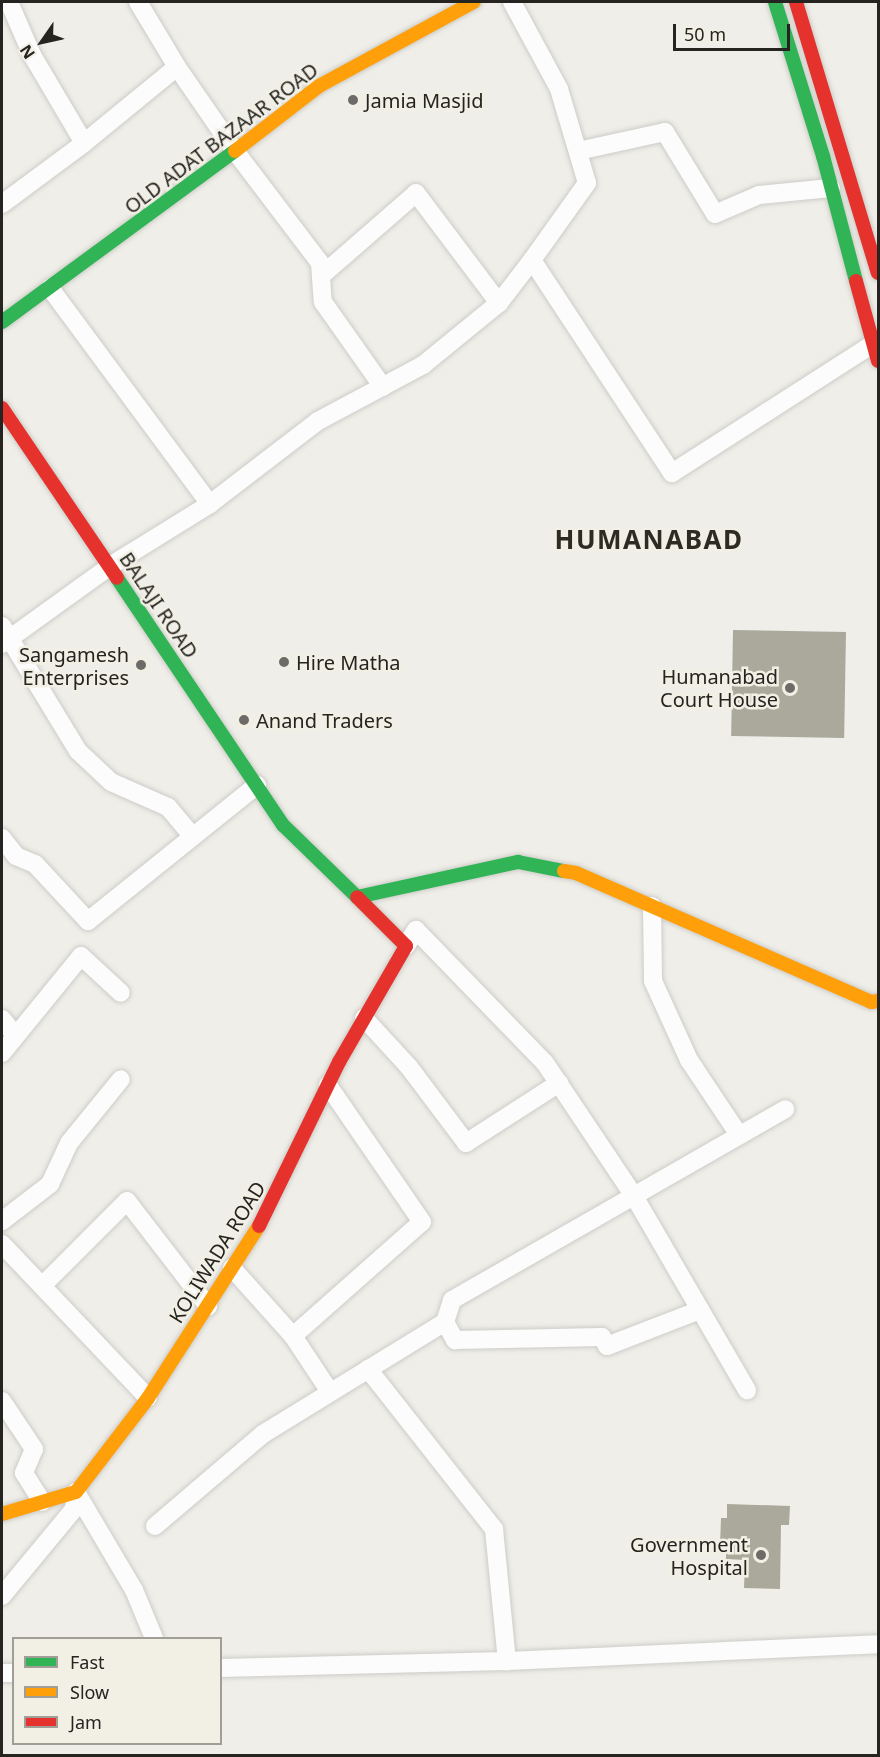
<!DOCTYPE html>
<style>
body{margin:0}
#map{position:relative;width:880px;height:1757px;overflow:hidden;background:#efeee8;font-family:"Noto Sans",sans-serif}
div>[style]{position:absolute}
.building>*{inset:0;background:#aba99c;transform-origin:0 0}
.roads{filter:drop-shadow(0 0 2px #cdccc8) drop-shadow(0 0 2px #cdccc8)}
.street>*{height:18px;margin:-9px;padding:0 9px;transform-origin:9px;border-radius:9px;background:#fdfcfc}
.fast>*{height:14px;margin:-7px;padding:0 7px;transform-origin:7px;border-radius:7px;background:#30b455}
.slow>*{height:14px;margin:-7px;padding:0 7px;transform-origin:7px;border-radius:7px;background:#ff9f0a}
.jam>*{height:14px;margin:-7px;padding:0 7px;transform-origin:7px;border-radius:7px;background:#e5322d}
.dots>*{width:16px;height:16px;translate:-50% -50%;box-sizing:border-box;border:3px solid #f2f0e5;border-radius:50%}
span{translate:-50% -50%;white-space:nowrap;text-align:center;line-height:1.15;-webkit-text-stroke:5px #f2f0e5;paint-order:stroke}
.poi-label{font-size:20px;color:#252421}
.left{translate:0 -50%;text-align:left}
.right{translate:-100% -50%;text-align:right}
.street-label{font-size:20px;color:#252421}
.district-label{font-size:26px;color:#2d2b23;font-weight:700;letter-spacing:1.5px}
.frame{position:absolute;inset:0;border:3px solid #252421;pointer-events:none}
.legend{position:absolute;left:12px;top:1637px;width:210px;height:108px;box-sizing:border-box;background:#f2f0e5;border:2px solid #a09e97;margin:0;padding:8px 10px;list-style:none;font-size:18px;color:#252421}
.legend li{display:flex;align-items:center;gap:12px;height:30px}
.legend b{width:30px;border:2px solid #a09e97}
.north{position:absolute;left:12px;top:12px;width:60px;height:60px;-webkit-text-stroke:4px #f2f0e5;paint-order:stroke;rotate:236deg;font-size:16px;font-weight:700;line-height:24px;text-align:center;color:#252421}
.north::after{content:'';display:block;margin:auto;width:21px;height:27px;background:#252421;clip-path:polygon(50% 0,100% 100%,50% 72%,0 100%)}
.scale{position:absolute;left:673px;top:24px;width:117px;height:27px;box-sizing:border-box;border:3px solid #252421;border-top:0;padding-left:8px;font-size:18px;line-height:21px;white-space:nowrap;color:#252421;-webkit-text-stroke:4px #f2f0e5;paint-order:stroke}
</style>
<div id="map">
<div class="building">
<div style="left:846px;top:632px;width:106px;height:113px;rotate:91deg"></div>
<div style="clip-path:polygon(727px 1504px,790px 1506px,789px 1525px,781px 1525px,780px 1589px,744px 1588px,745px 1560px,726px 1559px,726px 1546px,720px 1546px,721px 1518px,727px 1518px)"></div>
</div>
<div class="roads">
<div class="street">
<div style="left:9px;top:2px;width:58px;rotate:66.5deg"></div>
<div style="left:32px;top:55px;width:102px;rotate:59.4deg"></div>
<div style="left:138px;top:2px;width:76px;rotate:59deg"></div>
<div style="left:177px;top:67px;width:102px;rotate:55.4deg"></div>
<div style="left:235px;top:151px;width:141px;rotate:52.8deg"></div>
<div style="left:320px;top:263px;width:39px;rotate:86deg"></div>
<div style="left:323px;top:302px;width:104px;rotate:54.8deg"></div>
<div style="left:512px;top:2px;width:99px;rotate:61.6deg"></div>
<div style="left:559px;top:89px;width:98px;rotate:73.4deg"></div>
<div style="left:587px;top:183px;width:95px;rotate:125.5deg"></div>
<div style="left:532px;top:260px;width:255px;rotate:56.7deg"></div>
<div style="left:672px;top:473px;width:239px;rotate:-32.7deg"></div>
<div style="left:578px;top:151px;width:89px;rotate:-12.3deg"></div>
<div style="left:665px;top:132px;width:96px;rotate:58.6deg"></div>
<div style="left:715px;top:214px;width:48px;rotate:-23.4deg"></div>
<div style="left:759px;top:195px;width:72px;rotate:-5.6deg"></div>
<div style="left:2px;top:204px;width:102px;rotate:-36.6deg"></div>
<div style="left:84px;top:143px;width:120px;rotate:-39.3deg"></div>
<div style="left:321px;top:276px;width:126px;rotate:-41.1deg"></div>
<div style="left:416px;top:193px;width:138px;rotate:53deg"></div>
<div style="left:50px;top:288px;width:269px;rotate:53.5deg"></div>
<div style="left:2px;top:626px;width:146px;rotate:58.7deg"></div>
<div style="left:78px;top:751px;width:45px;rotate:43.2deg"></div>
<div style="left:111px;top:782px;width:62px;rotate:23.7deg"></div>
<div style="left:168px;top:807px;width:38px;rotate:50deg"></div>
<div style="left:2px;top:644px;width:133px;rotate:-35.8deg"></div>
<div style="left:110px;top:566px;width:118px;rotate:-31.8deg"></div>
<div style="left:210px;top:504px;width:136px;rotate:-37.5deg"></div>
<div style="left:318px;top:421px;width:119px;rotate:-28.1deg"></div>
<div style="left:423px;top:365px;width:98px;rotate:-39.2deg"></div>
<div style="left:499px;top:303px;width:54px;rotate:-52.5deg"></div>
<div style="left:2px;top:838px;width:23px;rotate:52deg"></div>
<div style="left:16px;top:856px;width:21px;rotate:23deg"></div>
<div style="left:35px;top:864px;width:78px;rotate:47.1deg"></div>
<div style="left:88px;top:921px;width:217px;rotate:-38.8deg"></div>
<div style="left:652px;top:906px;width:75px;rotate:89.2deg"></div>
<div style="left:653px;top:981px;width:87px;rotate:65.5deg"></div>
<div style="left:689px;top:1060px;width:90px;rotate:56.3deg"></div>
<div style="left:406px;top:946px;width:19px;rotate:-58deg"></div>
<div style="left:416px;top:930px;width:185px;rotate:45.9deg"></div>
<div style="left:545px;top:1063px;width:160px;rotate:56.2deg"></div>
<div style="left:634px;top:1196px;width:225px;rotate:59.8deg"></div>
<div style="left:364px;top:1018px;width:67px;rotate:47.4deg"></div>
<div style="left:409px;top:1067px;width:95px;rotate:53.1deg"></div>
<div style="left:466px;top:1143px;width:111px;rotate:-32.8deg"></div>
<div style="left:2px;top:1019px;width:22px;rotate:51deg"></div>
<div style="left:2px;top:1053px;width:125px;rotate:-50.8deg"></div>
<div style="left:81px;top:956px;width:54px;rotate:42.8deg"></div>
<div style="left:2px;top:1221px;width:61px;rotate:-37.6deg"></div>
<div style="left:50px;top:1184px;width:45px;rotate:-65.1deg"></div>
<div style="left:69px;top:1143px;width:82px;rotate:-50.9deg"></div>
<div style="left:2px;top:1244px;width:212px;rotate:46.5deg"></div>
<div style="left:232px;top:1268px;width:91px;rotate:48.1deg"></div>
<div style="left:293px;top:1336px;width:172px;rotate:-41.5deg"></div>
<div style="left:422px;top:1222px;width:166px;rotate:-124.5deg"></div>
<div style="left:42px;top:1286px;width:120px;rotate:-45deg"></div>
<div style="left:127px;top:1201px;width:133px;rotate:52.4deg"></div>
<div style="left:445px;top:1322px;width:21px;rotate:61deg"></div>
<div style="left:455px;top:1340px;width:147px;rotate:-1.2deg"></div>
<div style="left:602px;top:1337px;width:10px;rotate:61deg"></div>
<div style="left:607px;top:1346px;width:100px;rotate:-21.2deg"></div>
<div style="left:293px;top:1336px;width:67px;rotate:56.5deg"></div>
<div style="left:368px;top:1369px;width:204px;rotate:51.8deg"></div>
<div style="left:494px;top:1529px;width:133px;rotate:84.4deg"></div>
<div style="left:2px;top:1401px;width:58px;rotate:56.3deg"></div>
<div style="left:34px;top:1449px;width:26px;rotate:113deg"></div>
<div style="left:24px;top:1473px;width:34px;rotate:58deg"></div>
<div style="left:76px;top:1492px;width:114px;rotate:59.4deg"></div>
<div style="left:134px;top:1590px;width:52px;rotate:67.4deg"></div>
<div style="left:155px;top:1526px;width:142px;rotate:-40.4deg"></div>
<div style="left:263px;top:1434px;width:214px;rotate:-31.6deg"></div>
<div style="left:445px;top:1322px;width:23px;rotate:-72deg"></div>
<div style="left:452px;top:1300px;width:384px;rotate:-29.8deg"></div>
<div style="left:2px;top:1596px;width:113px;rotate:-50.4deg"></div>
<div style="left:74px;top:1509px;width:17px;rotate:-83deg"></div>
<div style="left:220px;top:1668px;width:287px;rotate:-1.4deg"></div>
<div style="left:507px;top:1661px;width:371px;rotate:-2.6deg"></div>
<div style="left:2px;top:1673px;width:12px"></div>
</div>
<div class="fast">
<div style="left:775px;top:2px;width:161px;rotate:72.7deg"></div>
<div style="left:823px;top:156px;width:129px;rotate:75.2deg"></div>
<div style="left:2px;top:322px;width:289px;rotate:-36.3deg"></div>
<div style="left:117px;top:578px;width:298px;rotate:56.1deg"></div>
<div style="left:283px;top:825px;width:103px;rotate:44.2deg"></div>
<div style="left:357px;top:897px;width:165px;rotate:-12.3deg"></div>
<div style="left:518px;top:862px;width:47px;rotate:11.1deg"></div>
</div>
<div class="slow">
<div style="left:235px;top:151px;width:106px;rotate:-37.7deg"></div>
<div style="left:319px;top:86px;width:176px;rotate:-28.5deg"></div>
<div style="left:564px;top:871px;width:12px;rotate:9deg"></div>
<div style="left:576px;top:873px;width:322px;rotate:23.6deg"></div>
<div style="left:871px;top:1002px;width:7px;rotate:-8deg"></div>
<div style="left:2px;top:1514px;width:77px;rotate:-16.6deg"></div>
<div style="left:76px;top:1492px;width:118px;rotate:-52.5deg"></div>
<div style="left:148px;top:1398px;width:205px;rotate:-57.2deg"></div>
</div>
<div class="jam">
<div style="left:796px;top:2px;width:283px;rotate:73.2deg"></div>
<div style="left:856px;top:281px;width:83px;rotate:74.6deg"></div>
<div style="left:2px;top:408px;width:205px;rotate:55.9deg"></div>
<div style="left:259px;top:1226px;width:182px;rotate:-64deg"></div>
<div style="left:339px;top:1062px;width:134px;rotate:-60deg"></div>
<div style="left:406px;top:946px;width:69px;rotate:-135deg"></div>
</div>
</div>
<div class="dots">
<div style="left:353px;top:100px;background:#6c6b67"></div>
<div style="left:284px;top:662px;background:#6c6b67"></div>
<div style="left:141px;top:665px;background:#6c6b67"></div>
<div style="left:790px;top:688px;background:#6c6b67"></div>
<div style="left:244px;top:720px;background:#6c6b67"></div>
<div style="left:761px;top:1555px;background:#6c6b67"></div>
</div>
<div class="poi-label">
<span class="left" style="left:365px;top:100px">Jamia Masjid</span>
<span class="right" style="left:129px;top:666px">Sangamesh<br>Enterprises</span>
<span class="left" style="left:296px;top:662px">Hire Matha</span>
<span class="right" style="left:778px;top:688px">Humanabad<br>Court House</span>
<span class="left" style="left:256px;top:720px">Anand Traders</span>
<span class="right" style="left:748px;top:1556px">Government<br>Hospital</span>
</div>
<div class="street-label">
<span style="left:221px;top:138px;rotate:-37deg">OLD ADAT BAZAAR ROAD</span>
<span style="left:159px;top:605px;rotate:56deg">BALAJI ROAD</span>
<span style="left:217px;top:1252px;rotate:-58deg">KOLIWADA ROAD</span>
</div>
<div class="district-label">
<span style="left:649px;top:540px">HUMANABAD</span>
</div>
<div class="frame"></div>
<ul class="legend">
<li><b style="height:8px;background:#30b455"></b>Fast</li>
<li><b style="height:8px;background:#ff9f0a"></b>Slow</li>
<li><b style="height:8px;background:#e5322d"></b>Jam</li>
</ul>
<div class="north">N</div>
<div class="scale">50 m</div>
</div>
